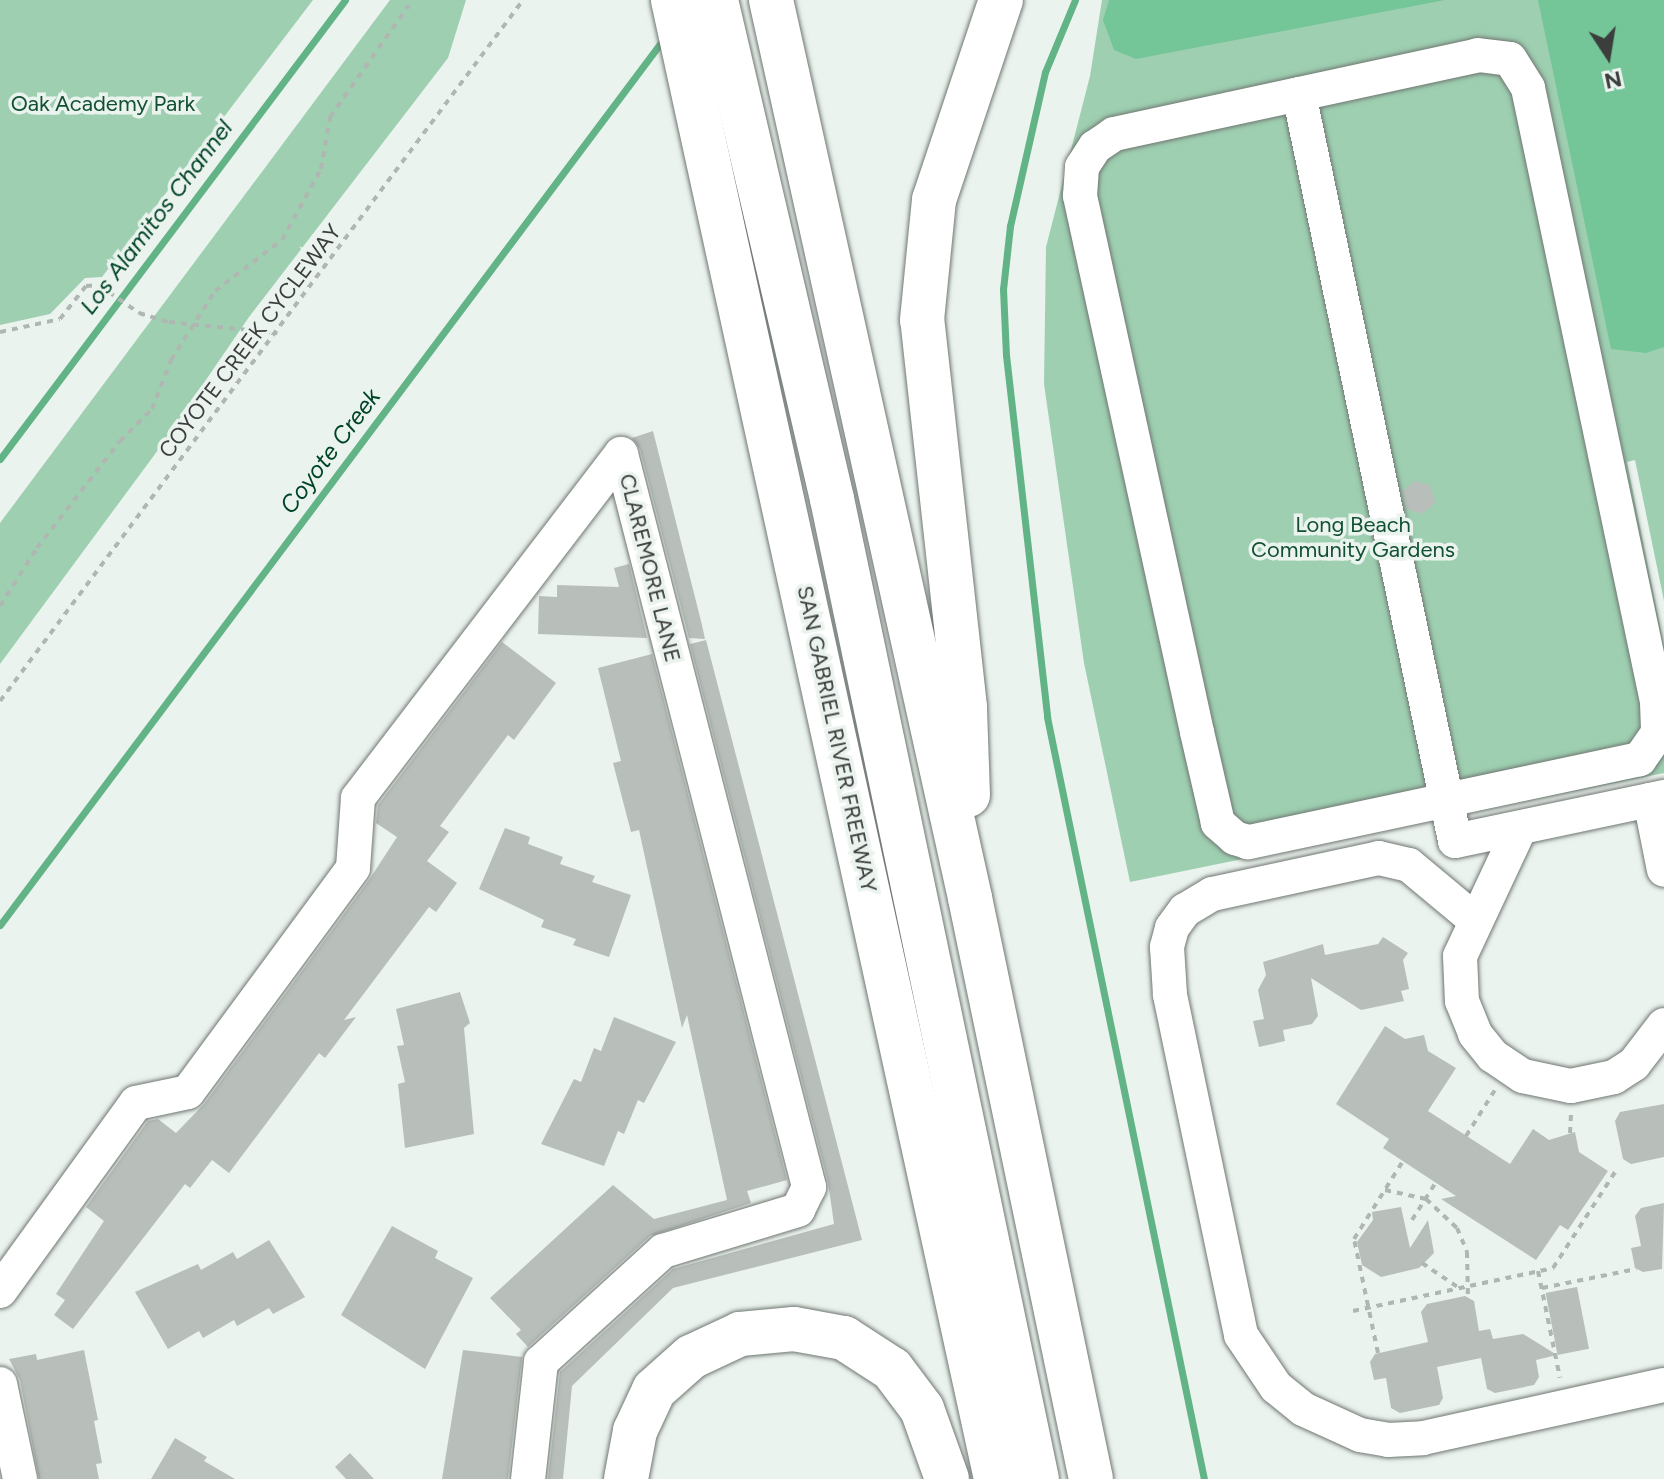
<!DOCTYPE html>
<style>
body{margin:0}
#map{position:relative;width:1664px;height:1479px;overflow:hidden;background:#ebf3ee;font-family:Figtree,sans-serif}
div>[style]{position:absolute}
.green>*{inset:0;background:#9ecfb1}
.forest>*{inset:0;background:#74c597}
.stream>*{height:7px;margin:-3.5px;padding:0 3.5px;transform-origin:3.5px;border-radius:3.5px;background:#62b386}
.building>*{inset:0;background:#b8bfba;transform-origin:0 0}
.path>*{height:4px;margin-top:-2px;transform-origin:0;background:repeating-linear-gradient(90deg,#b0b6b2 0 6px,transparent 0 12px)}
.roads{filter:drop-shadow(0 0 2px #707772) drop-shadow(0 0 2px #707772)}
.minor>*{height:34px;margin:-17px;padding:0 17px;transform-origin:17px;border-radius:17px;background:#fff}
.highway>*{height:44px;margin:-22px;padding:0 22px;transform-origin:22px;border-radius:22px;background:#fff}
span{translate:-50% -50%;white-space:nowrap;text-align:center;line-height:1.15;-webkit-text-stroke:7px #ebf3ee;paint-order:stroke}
.park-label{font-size:22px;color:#115032}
.street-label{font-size:22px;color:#3b3e3c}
.water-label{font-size:24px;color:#004427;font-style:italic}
.north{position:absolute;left:1568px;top:16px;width:80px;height:80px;-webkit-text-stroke:6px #ebf3ee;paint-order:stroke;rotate:168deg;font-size:22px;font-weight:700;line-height:32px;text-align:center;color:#3b3e3c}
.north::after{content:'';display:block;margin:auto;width:28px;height:36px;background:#3b3e3c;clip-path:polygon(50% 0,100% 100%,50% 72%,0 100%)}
</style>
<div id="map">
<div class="green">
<div style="clip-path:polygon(0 0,313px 0,102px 277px,85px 278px,50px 314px,0 325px)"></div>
<div style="clip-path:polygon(390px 0,466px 0,448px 58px,249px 317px,158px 450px,0 664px,0 523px)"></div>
<div style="clip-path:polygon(1102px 0,1664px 0,1664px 601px,1635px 460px,1627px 462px,1664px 646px,1664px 773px,1130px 882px,1084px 663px,1044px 384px,1046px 247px,1090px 76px)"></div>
</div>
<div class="forest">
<div style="clip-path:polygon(1109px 0,1445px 0,1136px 59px,1114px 50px,1103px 20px)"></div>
<div style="clip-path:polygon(1538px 0,1664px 0,1664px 347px,1646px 353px,1611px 349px)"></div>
</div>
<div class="stream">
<div style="left:1075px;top:0;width:78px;rotate:112.6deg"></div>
<div style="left:1045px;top:72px;width:158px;rotate:102.8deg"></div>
<div style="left:1010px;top:226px;width:63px;rotate:96.3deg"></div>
<div style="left:1003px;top:289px;width:66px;rotate:87.4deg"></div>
<div style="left:1006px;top:355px;width:364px;rotate:83.5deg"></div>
<div style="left:1047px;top:717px;width:778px;rotate:78.36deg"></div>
<div style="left:0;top:459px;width:574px;rotate:-53.07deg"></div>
<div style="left:0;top:925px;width:1109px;rotate:-53.17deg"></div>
</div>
<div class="building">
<div style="clip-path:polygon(653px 431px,702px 625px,705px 639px,689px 638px,640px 449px,632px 438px)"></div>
<div style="clip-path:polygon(1415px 481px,1430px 485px,1435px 503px,1422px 514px,1406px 509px,1402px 491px)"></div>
<div style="clip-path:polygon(629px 564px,647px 638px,538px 634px,539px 596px,557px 597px,557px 585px,619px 587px,614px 568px)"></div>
<div style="clip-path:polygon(706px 640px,862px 1240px,673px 1288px,572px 1386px,563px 1479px,548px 1479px,560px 1372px,673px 1269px,834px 1224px,828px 1182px,690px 644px)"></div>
<div style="clip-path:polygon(502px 642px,556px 683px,514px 740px,508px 735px,440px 826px,449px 832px,427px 861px,457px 883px,436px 912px,429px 907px,344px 1020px,356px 1017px,325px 1058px,319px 1053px,229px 1173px,212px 1160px,190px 1188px,185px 1184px,73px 1329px,54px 1315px,65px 1300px,56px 1294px,104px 1221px,86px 1207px,148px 1121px,158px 1119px,176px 1133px,204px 1104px,369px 880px,397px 837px,376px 823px,378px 805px)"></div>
<div style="clip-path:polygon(652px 654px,787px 1180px,747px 1191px,751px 1203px,650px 1236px,528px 1347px,516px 1334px,521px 1330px,490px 1298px,613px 1185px,654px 1219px,727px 1200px,687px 1015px,682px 1028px,639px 830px,631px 832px,613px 763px,621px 761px,598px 668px)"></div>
<div style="clip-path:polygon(505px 828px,530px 837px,528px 844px,563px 857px,560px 864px,595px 876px,592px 882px,631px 895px,609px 957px,573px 945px,576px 939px,541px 927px,544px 920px,479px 889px)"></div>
<div style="clip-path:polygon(1383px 937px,1408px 953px,1403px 960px,1409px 989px,1401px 991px,1404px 1001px,1361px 1010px,1311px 978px,1318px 1016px,1312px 1024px,1283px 1030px,1285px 1041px,1259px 1047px,1253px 1021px,1264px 1019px,1258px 990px,1266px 975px,1263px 962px,1323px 944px,1325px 955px,1378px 944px)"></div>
<div style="clip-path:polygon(460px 992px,470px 1023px,464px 1028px,474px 1134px,405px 1148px,398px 1084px,405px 1082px,397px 1046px,404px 1045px,396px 1009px)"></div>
<div style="clip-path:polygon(614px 1017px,676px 1042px,644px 1103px,638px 1100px,624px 1134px,618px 1131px,604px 1166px,541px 1144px,574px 1079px,581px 1082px,594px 1048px,601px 1051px)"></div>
<div style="clip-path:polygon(1385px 1026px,1405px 1039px,1424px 1035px,1428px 1051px,1456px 1068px,1428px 1111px,1510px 1164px,1533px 1129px,1549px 1140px,1575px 1132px,1579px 1152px,1608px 1171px,1568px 1230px,1560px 1225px,1536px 1260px,1441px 1199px,1456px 1196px,1383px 1148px,1389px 1139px,1336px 1104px)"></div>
<div style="clip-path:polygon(1664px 1104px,1664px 1157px,1631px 1164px,1623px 1159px,1615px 1121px,1620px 1112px)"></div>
<div style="clip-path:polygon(1664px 1203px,1662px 1269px,1643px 1272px,1635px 1268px,1631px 1248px,1641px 1246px,1635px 1216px,1641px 1208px)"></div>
<div style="clip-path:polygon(1401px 1207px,1410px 1248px,1428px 1220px,1434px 1253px,1419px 1268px,1381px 1277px,1362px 1265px,1357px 1242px,1373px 1220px,1372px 1212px)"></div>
<div style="clip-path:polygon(392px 1226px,438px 1251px,435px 1258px,473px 1278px,425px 1369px,341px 1315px)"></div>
<div style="clip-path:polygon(269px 1240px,305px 1297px,273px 1314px,269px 1308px,237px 1326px,234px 1320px,203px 1338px,199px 1331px,168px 1349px,135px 1292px,198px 1264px,201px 1270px,233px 1252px,237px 1259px)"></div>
<div style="left:1577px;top:1287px;width:63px;height:32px;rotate:79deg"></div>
<div style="clip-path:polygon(1465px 1296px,1474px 1301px,1479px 1331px,1490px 1329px,1493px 1339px,1523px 1334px,1557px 1355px,1536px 1360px,1539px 1377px,1534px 1385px,1495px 1393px,1487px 1389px,1481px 1358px,1437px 1367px,1443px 1398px,1439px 1405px,1400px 1413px,1391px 1408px,1386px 1378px,1374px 1380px,1370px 1362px,1375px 1354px,1428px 1342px,1421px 1312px,1427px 1304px)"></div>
<div style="clip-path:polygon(84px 1350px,98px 1420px,94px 1421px,102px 1463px,96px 1464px,99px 1479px,39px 1479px,20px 1380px,9px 1359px,36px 1354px,37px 1360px)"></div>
<div style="clip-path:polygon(463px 1350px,522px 1357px,508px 1479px,442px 1479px)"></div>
<div style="clip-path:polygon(175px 1438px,207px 1457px,204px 1461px,235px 1479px,151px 1479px)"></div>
<div style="clip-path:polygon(350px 1453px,374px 1479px,346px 1479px,335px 1467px)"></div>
</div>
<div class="path">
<div style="left:0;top:332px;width:61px;rotate:-12.2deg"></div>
<div style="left:60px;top:319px;width:42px;rotate:-51.8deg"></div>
<div style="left:86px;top:286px;width:13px;rotate:-4deg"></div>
<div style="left:99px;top:285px;width:49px;rotate:35deg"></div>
<div style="left:139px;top:313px;width:31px;rotate:17deg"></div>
<div style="left:169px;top:322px;width:109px;rotate:5.8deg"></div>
<div style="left:0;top:606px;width:69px;rotate:-57.5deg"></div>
<div style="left:37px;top:548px;width:135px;rotate:-52.2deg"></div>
<div style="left:120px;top:441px;width:45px;rotate:-45deg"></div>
<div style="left:152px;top:409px;width:53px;rotate:-68.8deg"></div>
<div style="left:171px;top:360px;width:82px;rotate:-57.5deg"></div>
<div style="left:215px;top:291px;width:84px;rotate:-37.3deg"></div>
<div style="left:282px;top:240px;width:81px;rotate:-61.2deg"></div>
<div style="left:321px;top:169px;width:53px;rotate:-80.2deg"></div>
<div style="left:330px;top:117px;width:137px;rotate:-54.8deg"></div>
<div style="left:0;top:701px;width:875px;rotate:-53.27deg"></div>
<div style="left:1570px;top:1133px;width:21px;rotate:-87deg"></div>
<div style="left:1466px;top:1136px;width:54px;rotate:-57.8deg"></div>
<div style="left:1385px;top:1190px;width:42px;rotate:12.4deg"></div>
<div style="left:1426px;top:1199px;width:42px;rotate:43.1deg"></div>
<div style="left:1457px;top:1228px;width:26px;rotate:67deg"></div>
<div style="left:1467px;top:1252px;width:46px;rotate:88.8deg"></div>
<div style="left:1412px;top:1220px;width:45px;rotate:-57.7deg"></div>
<div style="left:1422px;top:1263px;width:45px;rotate:34deg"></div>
<div style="left:1538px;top:1271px;width:109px;rotate:78.4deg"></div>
<div style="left:1542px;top:1288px;width:96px;rotate:-11.4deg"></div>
<div style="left:1353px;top:1311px;width:205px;rotate:-12.1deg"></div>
<div style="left:1553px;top:1268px;width:118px;rotate:-57.1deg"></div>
<div style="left:1378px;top:1353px;width:116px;rotate:-101.9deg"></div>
<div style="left:1354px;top:1239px;width:92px;rotate:-57.9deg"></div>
</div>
<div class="roads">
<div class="minor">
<div style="left:1478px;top:55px;width:32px;rotate:7deg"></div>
<div style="left:1510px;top:59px;width:34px;rotate:58deg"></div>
<div style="left:1528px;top:88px;width:627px;rotate:78.13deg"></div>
<div style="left:1657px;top:702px;width:31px;rotate:88deg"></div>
<div style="left:1658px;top:733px;width:32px;rotate:125deg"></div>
<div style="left:1640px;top:759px;width:401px;rotate:168deg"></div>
<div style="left:1248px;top:842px;width:14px;rotate:-163deg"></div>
<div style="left:1235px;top:838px;width:23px;rotate:-139deg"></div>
<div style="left:1218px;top:823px;width:93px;rotate:-103deg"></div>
<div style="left:1197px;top:732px;width:549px;rotate:-102.31deg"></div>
<div style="left:1080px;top:196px;width:29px;rotate:-86deg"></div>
<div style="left:1082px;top:167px;width:24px;rotate:-57deg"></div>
<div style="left:1095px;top:147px;width:23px;rotate:-34deg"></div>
<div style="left:1114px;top:134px;width:372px;rotate:-12.2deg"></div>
<div style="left:1299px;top:94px;width:763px;rotate:78.2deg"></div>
<div style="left:1455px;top:841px;width:214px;rotate:-11.9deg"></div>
<div style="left:1650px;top:800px;width:71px;rotate:78.7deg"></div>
<div style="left:1520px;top:828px;width:141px;rotate:115.1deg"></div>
<div style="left:1460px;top:956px;width:45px;rotate:87.5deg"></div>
<div style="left:1462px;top:1001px;width:35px;rotate:68deg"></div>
<div style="left:1475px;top:1034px;width:28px;rotate:51deg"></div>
<div style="left:1493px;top:1056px;width:36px;rotate:34deg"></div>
<div style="left:1523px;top:1076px;width:49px;rotate:11.8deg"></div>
<div style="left:1571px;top:1086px;width:44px;rotate:-11.8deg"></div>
<div style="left:1614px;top:1077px;width:24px;rotate:-33deg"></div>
<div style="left:1634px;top:1064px;width:49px;rotate:-52.4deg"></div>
<div style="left:1475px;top:920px;width:86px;rotate:-140.2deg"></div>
<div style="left:1409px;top:865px;width:31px;rotate:-167deg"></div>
<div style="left:1379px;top:858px;width:171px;rotate:167.8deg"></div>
<div style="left:1212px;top:894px;width:31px;rotate:149deg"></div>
<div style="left:1185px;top:910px;width:22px;rotate:126deg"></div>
<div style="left:1172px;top:928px;width:20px;rotate:105deg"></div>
<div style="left:1167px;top:947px;width:48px;rotate:86.4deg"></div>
<div style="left:1170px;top:995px;width:347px;rotate:78.2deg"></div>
<div style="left:1241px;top:1335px;width:63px;rotate:56.1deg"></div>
<div style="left:1276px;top:1387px;width:35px;rotate:39deg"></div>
<div style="left:1303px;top:1409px;width:63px;rotate:24.5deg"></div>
<div style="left:1360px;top:1435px;width:28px;rotate:10deg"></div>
<div style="left:1388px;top:1440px;width:35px;rotate:-3deg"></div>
<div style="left:1423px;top:1438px;width:247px;rotate:-12.4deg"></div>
<div style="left:0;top:1291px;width:232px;rotate:-54.1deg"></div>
<div style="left:136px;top:1103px;width:53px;rotate:-11.9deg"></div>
<div style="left:188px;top:1092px;width:278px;rotate:-53.6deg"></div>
<div style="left:353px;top:868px;width:70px;rotate:-85.9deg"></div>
<div style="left:358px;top:798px;width:433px;rotate:-52.6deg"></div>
<div style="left:621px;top:454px;width:757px;rotate:75.61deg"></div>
<div style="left:809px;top:1187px;width:25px;rotate:116deg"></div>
<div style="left:798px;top:1210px;width:141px;rotate:163.1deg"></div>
<div style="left:663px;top:1251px;width:165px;rotate:137.7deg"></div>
<div style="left:541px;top:1362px;width:118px;rotate:96.3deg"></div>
<div style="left:0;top:1384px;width:97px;rotate:78.1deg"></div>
</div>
<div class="highway">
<div style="left:673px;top:0;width:1514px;rotate:77.68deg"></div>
<div style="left:716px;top:0;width:512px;rotate:76.91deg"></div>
<div style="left:832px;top:499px;width:1001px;rotate:78.19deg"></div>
<div style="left:771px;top:0;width:920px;rotate:77.5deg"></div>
<div style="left:970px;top:898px;width:593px;rotate:78.24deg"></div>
<div style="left:968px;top:795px;width:88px;rotate:-92deg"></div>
<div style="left:965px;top:707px;width:389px;rotate:-96.3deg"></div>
<div style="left:922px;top:320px;width:121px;rotate:-84.3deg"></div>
<div style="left:934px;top:200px;width:211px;rotate:-71.5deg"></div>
<div style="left:626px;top:1479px;width:49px;rotate:-79.4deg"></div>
<div style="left:635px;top:1431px;width:45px;rotate:-65.1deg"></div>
<div style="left:654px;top:1390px;width:50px;rotate:-41.7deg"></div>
<div style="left:691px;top:1357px;width:54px;rotate:-25.1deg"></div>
<div style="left:740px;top:1334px;width:54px;rotate:-5.3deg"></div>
<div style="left:794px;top:1329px;width:51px;rotate:10.2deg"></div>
<div style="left:844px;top:1338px;width:57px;rotate:32.9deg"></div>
<div style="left:892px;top:1369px;width:50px;rotate:53.1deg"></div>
<div style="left:922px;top:1409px;width:74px;rotate:70.3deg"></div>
</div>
</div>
<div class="park-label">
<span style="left:103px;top:104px">Oak Academy Park</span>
<span style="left:1353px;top:537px">Long Beach<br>Community Gardens</span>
</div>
<div class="street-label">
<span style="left:250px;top:341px;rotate:-53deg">COYOTE CREEK CYCLEWAY</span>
<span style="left:650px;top:568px;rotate:76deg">CLAREMORE LANE</span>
<span style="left:837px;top:739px;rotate:78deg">SAN GABRIEL RIVER FREEWAY</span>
</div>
<div class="water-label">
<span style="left:156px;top:217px;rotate:-53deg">Los Alamitos Channel</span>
<span style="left:330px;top:451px;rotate:-53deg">Coyote Creek</span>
</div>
<div class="north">N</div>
</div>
